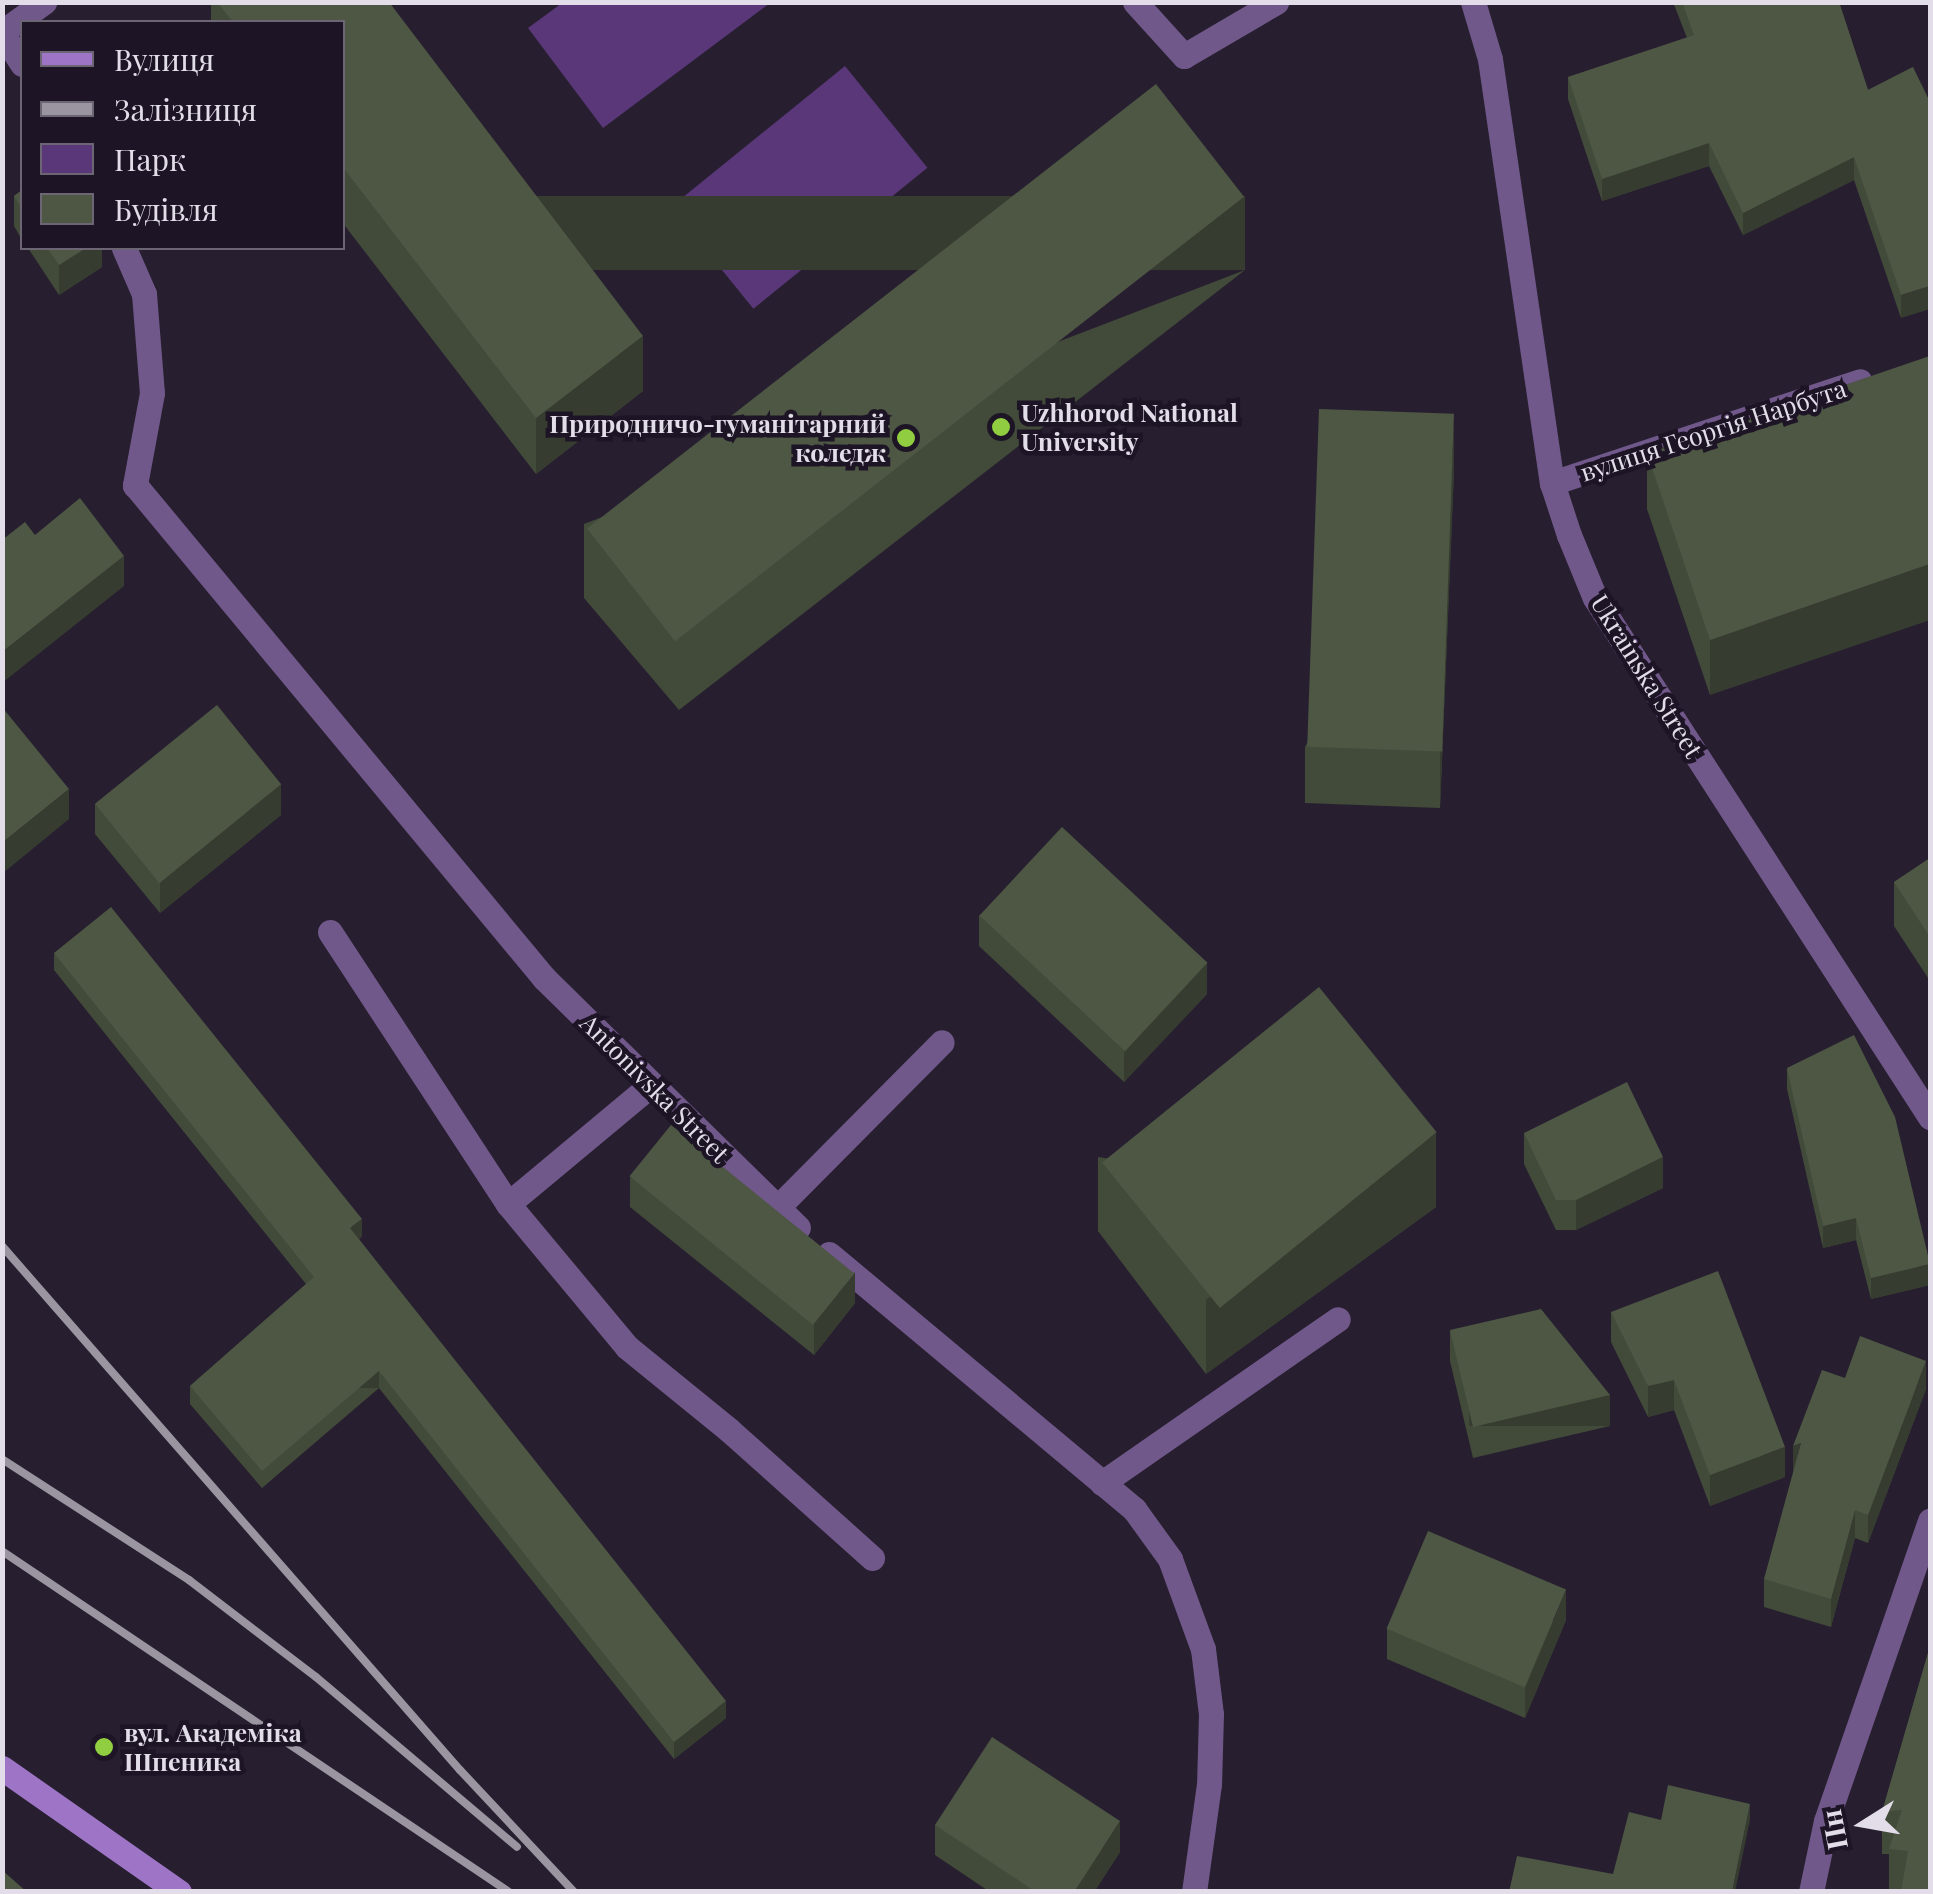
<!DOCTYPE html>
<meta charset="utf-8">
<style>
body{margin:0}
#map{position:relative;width:1933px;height:1894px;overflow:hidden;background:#271f2f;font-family:"Playfair Display",serif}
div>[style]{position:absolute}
.green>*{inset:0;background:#593778;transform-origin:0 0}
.service>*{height:25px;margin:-12.5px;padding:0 12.5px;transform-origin:12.5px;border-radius:12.5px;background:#71588a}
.minor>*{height:25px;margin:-12.5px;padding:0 12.5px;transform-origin:12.5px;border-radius:12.5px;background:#71588a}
.secondary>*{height:25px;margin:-12.5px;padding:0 12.5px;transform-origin:12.5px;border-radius:12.5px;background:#9e75c6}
.rail>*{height:8px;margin:-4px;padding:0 4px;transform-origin:4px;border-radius:4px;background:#9b95a2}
.wall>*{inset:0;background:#424b3a}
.shaded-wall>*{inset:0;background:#363d30;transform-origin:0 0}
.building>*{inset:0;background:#4d5744;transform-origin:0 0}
.dots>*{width:28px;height:28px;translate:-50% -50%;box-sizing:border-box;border:5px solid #1d1525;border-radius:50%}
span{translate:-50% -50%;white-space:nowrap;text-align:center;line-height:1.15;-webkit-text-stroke:9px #1d1525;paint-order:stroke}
.poi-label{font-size:25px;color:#e3dde9;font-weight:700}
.left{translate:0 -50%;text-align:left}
.right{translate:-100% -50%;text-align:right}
.street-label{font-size:25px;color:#e3dde9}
.frame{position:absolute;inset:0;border:5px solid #e3dde9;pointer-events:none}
.legend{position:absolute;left:20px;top:20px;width:325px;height:230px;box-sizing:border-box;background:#1d1525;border:2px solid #6c6573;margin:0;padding:12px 18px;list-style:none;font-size:30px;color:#e3dde9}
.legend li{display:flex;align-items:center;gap:20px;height:50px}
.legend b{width:50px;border:2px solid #6c6573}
.north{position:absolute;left:1813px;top:1774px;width:100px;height:100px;-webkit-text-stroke:8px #1d1525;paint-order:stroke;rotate:259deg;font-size:28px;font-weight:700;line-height:40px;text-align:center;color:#e3dde9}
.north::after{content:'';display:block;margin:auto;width:35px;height:45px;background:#e3dde9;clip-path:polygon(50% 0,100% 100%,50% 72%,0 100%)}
</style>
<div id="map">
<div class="green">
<div style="clip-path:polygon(562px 3px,563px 2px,770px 3px,603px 128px,528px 28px)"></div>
<div style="left:845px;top:66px;width:131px;height:224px;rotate:51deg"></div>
</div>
<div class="service">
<div style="left:1135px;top:2px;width:73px;rotate:47.8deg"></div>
<div style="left:1184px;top:56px;width:107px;rotate:-30.4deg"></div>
<div style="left:2px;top:32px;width:52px;rotate:-35.5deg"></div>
<div style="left:330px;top:932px;width:325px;rotate:56.8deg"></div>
<div style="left:508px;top:1204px;width:186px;rotate:-39.8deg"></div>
<div style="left:508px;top:1204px;width:186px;rotate:50.2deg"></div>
<div style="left:627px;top:1347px;width:132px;rotate:39.1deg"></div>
<div style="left:729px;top:1430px;width:192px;rotate:41.8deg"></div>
<div style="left:776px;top:1209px;width:235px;rotate:-45.2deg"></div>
<div style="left:1102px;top:1483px;width:287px;rotate:-34.8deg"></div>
</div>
<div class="minor">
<div style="left:1473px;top:2px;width:59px;rotate:73.4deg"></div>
<div style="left:1490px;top:59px;width:429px;rotate:81.7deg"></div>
<div style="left:1552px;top:483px;width:55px;rotate:71.9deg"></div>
<div style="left:1569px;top:535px;width:68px;rotate:67.6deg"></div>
<div style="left:1595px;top:598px;width:618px;rotate:57.16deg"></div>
<div style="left:2px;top:33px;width:37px;rotate:57deg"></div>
<div style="left:124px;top:248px;width:50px;rotate:66.5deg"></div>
<div style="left:144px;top:294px;width:99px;rotate:85.4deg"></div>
<div style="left:152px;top:393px;width:94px;rotate:100.5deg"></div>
<div style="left:135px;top:485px;width:641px;rotate:50.32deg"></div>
<div style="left:544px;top:978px;width:356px;rotate:44.5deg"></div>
<div style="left:1552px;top:483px;width:324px;rotate:-18.3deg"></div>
<div style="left:829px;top:1254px;width:398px;rotate:39.9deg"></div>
<div style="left:1134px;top:1509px;width:62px;rotate:54.2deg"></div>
<div style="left:1170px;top:1559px;width:96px;rotate:69.9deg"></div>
<div style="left:1203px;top:1649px;width:65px;rotate:83deg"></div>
<div style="left:1211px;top:1714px;width:70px;rotate:91.6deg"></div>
<div style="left:1209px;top:1784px;width:109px;rotate:97.9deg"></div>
<div style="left:1811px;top:1892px;width:73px;rotate:-78.1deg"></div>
<div style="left:1826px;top:1821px;width:318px;rotate:-70.9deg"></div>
</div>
<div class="secondary">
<div style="left:2px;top:1768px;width:216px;rotate:35deg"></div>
</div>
<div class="rail">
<div style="left:2px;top:1246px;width:696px;rotate:48.85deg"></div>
<div style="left:460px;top:1770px;width:167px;rotate:46.9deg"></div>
<div style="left:2px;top:1459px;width:223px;rotate:32.9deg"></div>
<div style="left:189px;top:1580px;width:160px;rotate:37.4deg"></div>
<div style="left:316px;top:1677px;width:263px;rotate:40.2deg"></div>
<div style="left:2px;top:1551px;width:611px;rotate:33.92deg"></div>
</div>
<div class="wall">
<div style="clip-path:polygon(211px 2px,389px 2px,643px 391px,536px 474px,342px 222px,342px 22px,211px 22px)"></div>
<div style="clip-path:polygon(1673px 2px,1839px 2px,1868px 90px,1913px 67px,1901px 318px,1854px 180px,1743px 235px,1709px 166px,1602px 201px,1568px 99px,1568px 77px,1687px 38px)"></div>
<div style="clip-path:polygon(22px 190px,22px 240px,14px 226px,14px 196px)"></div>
<div style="clip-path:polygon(28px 248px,102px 248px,102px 267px,59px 295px)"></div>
<div style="clip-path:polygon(1245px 270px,679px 710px,584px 598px,584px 524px)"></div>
<div style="clip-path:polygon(1930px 356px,1710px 695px,1647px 509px,1647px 453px)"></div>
<div style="clip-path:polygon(1454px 470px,1440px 808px,1305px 803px,1305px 747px)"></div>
<div style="clip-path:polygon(95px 804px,281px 815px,160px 913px,95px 834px)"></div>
<div style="clip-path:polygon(1930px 858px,1930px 981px,1894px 926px,1894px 882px)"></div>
<div style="clip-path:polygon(979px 915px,1207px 994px,1124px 1082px,979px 946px)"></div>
<div style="clip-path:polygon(54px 953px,362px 1236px,359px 1239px,726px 1718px,674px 1759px,379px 1388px,262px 1488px,190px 1404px,190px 1386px,306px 1284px,54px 970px)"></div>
<div style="clip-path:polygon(1787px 1068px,1930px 1285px,1871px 1299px,1856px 1240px,1823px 1248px,1787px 1089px)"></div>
<div style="clip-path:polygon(1524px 1133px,1663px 1188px,1576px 1230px,1556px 1230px,1524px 1164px)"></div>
<div style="clip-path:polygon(1098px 1157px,1436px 1207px,1206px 1374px,1098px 1231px)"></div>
<div style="clip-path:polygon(630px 1177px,855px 1303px,814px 1355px,630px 1207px)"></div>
<div style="clip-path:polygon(1611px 1312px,1785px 1477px,1710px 1506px,1674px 1410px,1648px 1417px,1611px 1342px)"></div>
<div style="clip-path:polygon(1450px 1330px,1610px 1426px,1473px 1458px,1450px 1361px)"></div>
<div style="clip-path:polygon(1845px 1378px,1926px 1389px,1868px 1543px,1855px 1538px,1831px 1627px,1764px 1607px,1764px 1579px)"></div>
<div style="clip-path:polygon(1566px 1620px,1525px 1718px,1387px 1659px,1387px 1629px)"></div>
<div style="clip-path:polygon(1930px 1646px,1930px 1892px,1889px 1892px,1889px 1854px,1882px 1854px,1882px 1812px)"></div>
<div style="clip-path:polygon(935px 1825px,1120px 1852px,1094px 1892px,990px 1892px,935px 1855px)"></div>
</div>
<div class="shaded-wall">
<div style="clip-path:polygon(1709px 143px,1709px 166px,1602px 201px,1602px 179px)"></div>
<div style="clip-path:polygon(1854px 157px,1854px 180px,1743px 235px,1743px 213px)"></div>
<div style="left:1245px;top:196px;width:74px;height:717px;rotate:90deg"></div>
<div style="clip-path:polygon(86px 248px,102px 248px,102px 267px,59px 295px,59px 265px)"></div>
<div style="clip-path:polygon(1930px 286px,1930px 309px,1901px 318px,1901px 295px)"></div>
<div style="clip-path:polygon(643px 336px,643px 391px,536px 474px,536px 418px)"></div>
<div style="clip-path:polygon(5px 373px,5px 404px,2px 406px,2px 376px)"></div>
<div style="clip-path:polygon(1454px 414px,1454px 470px,1440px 808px,1440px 753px)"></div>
<div style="clip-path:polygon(124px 556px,124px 586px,2px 683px,2px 652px)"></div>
<div style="clip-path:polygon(1930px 564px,1930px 620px,1710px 695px,1710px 640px)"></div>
<div style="clip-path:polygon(281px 784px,281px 815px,160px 913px,160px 883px)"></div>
<div style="clip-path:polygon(69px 789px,69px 819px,3px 873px,3px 842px)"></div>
<div style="clip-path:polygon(1207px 963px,1207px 994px,1124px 1082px,1124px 1051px)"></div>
<div style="clip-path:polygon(1436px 1133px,1436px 1207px,1206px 1374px,1206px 1300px)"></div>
<div style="clip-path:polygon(1663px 1157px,1663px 1188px,1576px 1230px,1576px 1200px)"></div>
<div style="clip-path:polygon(1856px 1218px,1856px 1240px,1823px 1248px,1823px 1226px)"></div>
<div style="clip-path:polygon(362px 1219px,362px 1236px,350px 1246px,350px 1228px)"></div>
<div style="clip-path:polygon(1930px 1264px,1930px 1285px,1871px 1299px,1871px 1278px)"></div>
<div style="clip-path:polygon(855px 1272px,855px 1303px,814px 1355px,814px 1324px)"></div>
<div style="clip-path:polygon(1926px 1361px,1926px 1389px,1868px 1543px,1868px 1515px)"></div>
<div style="left:379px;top:1371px;width:17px;height:154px;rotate:90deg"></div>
<div style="clip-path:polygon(1674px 1380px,1674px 1410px,1648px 1417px,1648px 1386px)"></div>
<div style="left:1610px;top:1395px;width:31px;height:141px;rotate:90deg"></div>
<div style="clip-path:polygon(1801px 1443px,1793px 1474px,1793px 1446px)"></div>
<div style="clip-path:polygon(1785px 1447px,1785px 1477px,1710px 1506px,1710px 1475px)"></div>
<div style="clip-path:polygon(1855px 1510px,1855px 1538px,1831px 1627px,1831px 1599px)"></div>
<div style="clip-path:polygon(1566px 1590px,1566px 1620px,1525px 1718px,1525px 1688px)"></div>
<div style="clip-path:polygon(726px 1701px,726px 1718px,674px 1759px,674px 1742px)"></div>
<div style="clip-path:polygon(1750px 1804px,1750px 1820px,1735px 1892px,1732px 1892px)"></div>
<div style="clip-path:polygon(1120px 1821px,1120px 1852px,1094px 1892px,1074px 1892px)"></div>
</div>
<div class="building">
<div style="clip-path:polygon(217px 2px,389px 2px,643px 336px,536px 418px,342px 166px,342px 22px,233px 22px)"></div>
<div style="clip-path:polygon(1682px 2px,1839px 2px,1868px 90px,1913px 67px,1930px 102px,1930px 286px,1901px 295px,1854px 157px,1743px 213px,1709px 143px,1602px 179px,1568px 77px,1694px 35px)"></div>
<div style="left:1156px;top:84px;width:143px;height:722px;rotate:52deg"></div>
<div style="clip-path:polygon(22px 190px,22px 209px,14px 196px)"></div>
<div style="clip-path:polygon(47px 248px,86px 248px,59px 265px)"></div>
<div style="clip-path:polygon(1930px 356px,1930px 564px,1710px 640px,1647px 453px)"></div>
<div style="left:1319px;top:409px;width:135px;height:338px;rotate:2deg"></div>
<div style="clip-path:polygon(80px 498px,124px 556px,2px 652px,2px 540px,25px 522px,35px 535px)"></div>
<div style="left:217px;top:705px;width:102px;height:157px;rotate:51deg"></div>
<div style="clip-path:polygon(2px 707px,69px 789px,3px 842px,2px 842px)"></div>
<div style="left:1062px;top:827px;width:199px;height:121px;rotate:43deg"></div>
<div style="clip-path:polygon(1930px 858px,1930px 937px,1894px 882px)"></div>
<div style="clip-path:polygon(111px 907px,362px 1219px,350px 1228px,726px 1701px,674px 1742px,379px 1371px,262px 1471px,190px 1386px,314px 1277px,54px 953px)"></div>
<div style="left:1319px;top:987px;width:187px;height:279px;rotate:51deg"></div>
<div style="clip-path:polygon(1854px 1035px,1895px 1117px,1930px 1264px,1871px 1278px,1856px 1218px,1823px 1226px,1787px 1068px)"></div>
<div style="clip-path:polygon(1627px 1082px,1663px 1157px,1576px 1200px,1556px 1200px,1524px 1133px)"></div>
<div style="left:671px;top:1125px;width:236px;height:66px;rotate:39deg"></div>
<div style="clip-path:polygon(1718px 1271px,1785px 1447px,1710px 1475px,1674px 1380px,1648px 1386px,1611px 1312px)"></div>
<div style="clip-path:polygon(1541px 1309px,1610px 1395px,1473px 1427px,1450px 1330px)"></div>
<div style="clip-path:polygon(1860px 1336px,1926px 1361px,1868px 1515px,1855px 1510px,1831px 1599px,1764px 1579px,1801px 1443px,1793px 1446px,1822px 1370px,1845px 1378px)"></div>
<div style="left:1428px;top:1531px;width:150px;height:106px;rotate:23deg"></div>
<div style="clip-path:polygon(1930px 1646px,1930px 1892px,1901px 1892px,1908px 1851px,1889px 1849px,1902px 1810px,1882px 1812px)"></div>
<div style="clip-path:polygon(992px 1737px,1120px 1821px,1074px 1892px,1036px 1892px,935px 1825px)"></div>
<div style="clip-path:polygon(1668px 1785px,1750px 1804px,1732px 1892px,1509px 1892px,1517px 1856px,1613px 1874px,1629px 1812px,1661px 1820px)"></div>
<div style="clip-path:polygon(2px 1870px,27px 1892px,2px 1892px)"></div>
</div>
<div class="dots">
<div style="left:1001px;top:427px;background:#90cd41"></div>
<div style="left:906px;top:438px;background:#90cd41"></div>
<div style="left:104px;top:1747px;background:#90cd41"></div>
</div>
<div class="poi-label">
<span class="left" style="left:1021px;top:427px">Uzhhorod National<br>University</span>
<span class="right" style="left:886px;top:438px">Природничо-гуманітарний<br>коледж</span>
<span class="left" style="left:124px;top:1747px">вул. Академіка<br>Шпеника</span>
</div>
<div class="street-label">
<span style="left:1713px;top:430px;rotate:-18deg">вулиця Георгія Нарбута</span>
<span style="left:1647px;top:676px;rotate:58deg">Ukrainska Street</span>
<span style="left:655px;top:1088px;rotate:45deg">Antonivska Street</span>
</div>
<div class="frame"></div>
<ul class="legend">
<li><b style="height:12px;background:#9e75c6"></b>Вулиця</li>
<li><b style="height:12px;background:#9b95a2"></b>Залізниця</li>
<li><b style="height:28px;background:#593778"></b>Парк</li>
<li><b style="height:28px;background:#4d5744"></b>Будівля</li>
</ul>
<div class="north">Пн</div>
</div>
